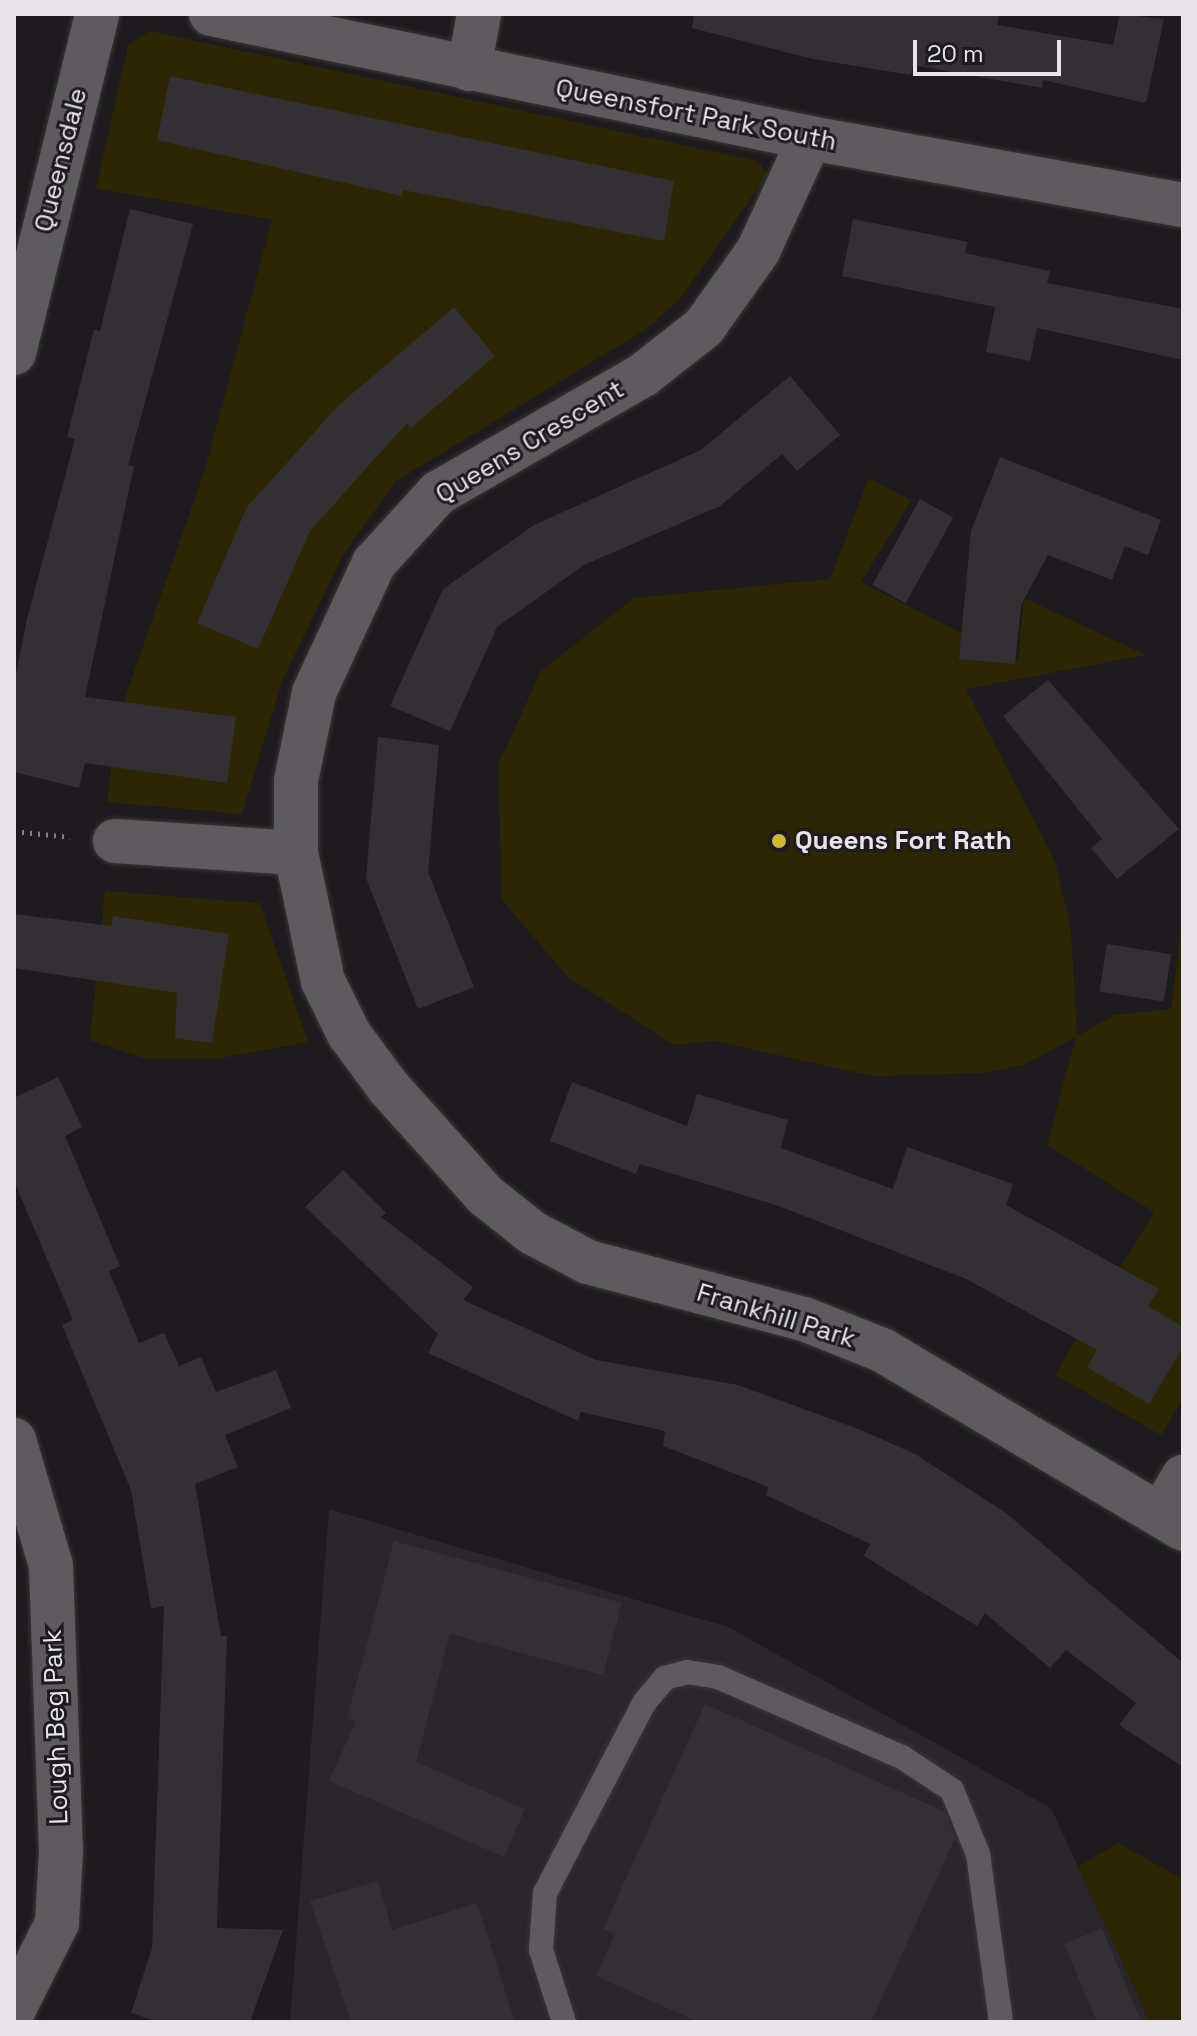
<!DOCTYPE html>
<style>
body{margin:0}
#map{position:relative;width:1197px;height:2036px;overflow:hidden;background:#1e1b1e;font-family:"Space Grotesk",sans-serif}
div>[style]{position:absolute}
.built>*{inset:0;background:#2b252c}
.green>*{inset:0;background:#2c2604}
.building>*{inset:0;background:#333033;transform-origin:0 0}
.path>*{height:5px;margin-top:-2.5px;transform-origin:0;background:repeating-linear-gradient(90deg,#848184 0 2px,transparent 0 8px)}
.roads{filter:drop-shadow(0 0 2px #393739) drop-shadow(0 0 2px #393739)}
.service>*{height:24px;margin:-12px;padding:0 12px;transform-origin:12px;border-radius:12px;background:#5e5b5f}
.minor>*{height:44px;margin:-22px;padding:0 22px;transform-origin:22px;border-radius:22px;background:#5e5b5f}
.dots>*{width:22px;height:22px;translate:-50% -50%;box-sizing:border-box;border:4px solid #1e1b1e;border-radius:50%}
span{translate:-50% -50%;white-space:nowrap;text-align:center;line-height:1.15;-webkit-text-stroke:6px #1e1b1e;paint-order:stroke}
.street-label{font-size:26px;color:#e7e5e8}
.poi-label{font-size:26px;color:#e7e5e8;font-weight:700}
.left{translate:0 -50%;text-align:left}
.frame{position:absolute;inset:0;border:16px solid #e7e5e8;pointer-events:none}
.scale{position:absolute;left:913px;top:40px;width:148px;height:36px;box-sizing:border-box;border:4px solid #e7e5e8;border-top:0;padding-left:10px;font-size:24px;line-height:28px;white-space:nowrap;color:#e7e5e8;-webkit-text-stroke:6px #1e1b1e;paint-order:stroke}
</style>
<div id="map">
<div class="built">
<div style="clip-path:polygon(329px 1509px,728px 1627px,1051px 1808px,1150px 2022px,290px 2022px)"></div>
</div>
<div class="green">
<div style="clip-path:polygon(150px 31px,757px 161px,768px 174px,680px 299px,645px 330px,396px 481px,343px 555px,282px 681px,242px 814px,107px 802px,117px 721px,205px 469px,272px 220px,96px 188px,128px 45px)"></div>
<div style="clip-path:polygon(869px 478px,911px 501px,861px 582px,1018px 662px,1024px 598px,1146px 655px,966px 689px,1055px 861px,1071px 930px,1077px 1036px,1115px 1015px,1171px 1009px,1183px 915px,1183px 1399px,1161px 1435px,1055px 1375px,1154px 1212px,1047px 1145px,1076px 1037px,1024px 1065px,984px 1073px,873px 1076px,715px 1041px,674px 1045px,568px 977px,502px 900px,498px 765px,541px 671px,634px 598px,830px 579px)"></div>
<div style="clip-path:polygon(105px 891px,260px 903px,308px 1042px,215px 1059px,147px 1059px,90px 1040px)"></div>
<div style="clip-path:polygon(1118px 1843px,1183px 1879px,1183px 2022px,1150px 2022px,1078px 1867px)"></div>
</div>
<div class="building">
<div style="clip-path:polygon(694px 14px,999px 14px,997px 25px,1113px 45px,1120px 14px,1164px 19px,1146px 103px,1043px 80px,1042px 88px,913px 65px,911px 75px,813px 59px,692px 28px)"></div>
<div style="clip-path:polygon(170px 76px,674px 181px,664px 241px,403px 190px,402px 196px,157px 140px)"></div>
<div style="clip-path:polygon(130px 209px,193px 224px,128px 465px,134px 466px,85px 697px,236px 717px,227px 783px,85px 763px,79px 788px,14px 772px,14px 685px,27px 619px,75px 439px,67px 437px,94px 329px,100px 331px)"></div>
<div style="clip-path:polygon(853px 219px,968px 242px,965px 253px,1050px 271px,1047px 283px,1183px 309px,1183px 360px,1037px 328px,1030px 361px,986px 352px,995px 307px,842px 276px)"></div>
<div style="clip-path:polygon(454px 307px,495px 356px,411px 428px,407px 423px,310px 531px,258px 649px,197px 623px,247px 507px,338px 406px)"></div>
<div style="clip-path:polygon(790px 376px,840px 435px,797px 471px,782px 454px,720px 506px,584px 565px,497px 627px,450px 731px,390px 706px,443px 589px,534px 525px,701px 450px)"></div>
<div style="clip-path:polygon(1000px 457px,1161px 520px,1148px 555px,1125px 546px,1112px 580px,1048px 555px,1021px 605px,1015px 664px,959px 659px,971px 531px)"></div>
<div style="left:920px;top:499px;width:38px;height:98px;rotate:29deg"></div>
<div style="clip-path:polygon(1048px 680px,1179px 829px,1117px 879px,1091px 848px,1102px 839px,1003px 716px)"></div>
<div style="clip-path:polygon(378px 737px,439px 745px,428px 872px,474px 987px,418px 1009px,366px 878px)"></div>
<div style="clip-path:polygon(14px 914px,112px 926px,113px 916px,229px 934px,212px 1043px,175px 1038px,177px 993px,14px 968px)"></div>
<div style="left:1107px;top:944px;width:65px;height:48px;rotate:9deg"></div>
<div style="clip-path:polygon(58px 1077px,82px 1127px,65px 1136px,120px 1266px,109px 1271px,139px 1343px,164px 1333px,179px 1366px,201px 1357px,216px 1392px,276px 1370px,291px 1408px,225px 1435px,238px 1467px,195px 1484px,221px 1636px,227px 1636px,217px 1928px,283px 1930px,250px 2022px,159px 2022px,131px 2013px,152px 1948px,164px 1606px,151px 1609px,131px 1490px,62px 1325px,73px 1320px,14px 1181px,14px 1098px)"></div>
<div style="clip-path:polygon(572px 1082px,687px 1126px,697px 1094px,788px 1120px,781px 1148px,893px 1189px,907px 1147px,1013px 1184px,1006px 1205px,1159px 1289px,1148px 1306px,1183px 1327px,1183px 1347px,1149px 1404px,1087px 1367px,1097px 1350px,966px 1279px,776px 1205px,640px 1164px,636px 1174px,550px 1141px)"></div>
<div style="clip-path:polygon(343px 1170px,386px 1213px,381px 1217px,473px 1287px,463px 1300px,596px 1360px,738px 1385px,861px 1430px,915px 1454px,1006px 1513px,1183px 1663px,1183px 1767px,1119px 1725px,1136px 1703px,1066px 1650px,1050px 1668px,985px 1613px,977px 1626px,864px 1556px,870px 1544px,766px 1495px,769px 1487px,663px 1446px,665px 1431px,581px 1412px,578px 1421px,428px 1353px,438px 1334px,305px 1207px)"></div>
<div style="clip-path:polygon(394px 1541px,622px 1603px,603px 1675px,450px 1634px,416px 1762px,525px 1809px,504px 1857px,329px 1781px,356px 1721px,347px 1719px)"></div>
<div style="clip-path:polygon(705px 1704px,945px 1812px,955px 1838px,871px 2022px,698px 2022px,596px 1976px,615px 1934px,603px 1929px)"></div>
<div style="clip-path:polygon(378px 1881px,392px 1930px,477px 1903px,515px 2022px,351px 2022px,310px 1901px)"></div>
<div style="clip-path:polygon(1102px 1928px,1141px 2022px,1097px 2022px,1064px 1944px)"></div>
</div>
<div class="path">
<div style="left:14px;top:831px;width:56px;rotate:6.1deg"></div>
</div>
<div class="roads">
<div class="service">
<div style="left:564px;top:2022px;width:76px;rotate:-107.7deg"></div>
<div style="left:541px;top:1950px;width:57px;rotate:-86deg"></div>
<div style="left:545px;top:1893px;width:214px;rotate:-62.5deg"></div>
<div style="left:644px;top:1703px;width:33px;rotate:-50deg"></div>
<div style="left:665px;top:1678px;width:23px;rotate:-15deg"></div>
<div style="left:687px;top:1672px;width:31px;rotate:9deg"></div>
<div style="left:718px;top:1677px;width:201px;rotate:23.5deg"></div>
<div style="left:902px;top:1757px;width:60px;rotate:33.4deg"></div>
<div style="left:952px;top:1790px;width:69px;rotate:67.9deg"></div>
<div style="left:978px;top:1854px;width:170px;rotate:82.2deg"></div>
</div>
<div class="minor">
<div style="left:211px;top:14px;width:612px;rotate:11.7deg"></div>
<div style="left:810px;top:138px;width:379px;rotate:10.2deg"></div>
<div style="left:469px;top:69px;width:56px;rotate:-79.7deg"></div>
<div style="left:810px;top:138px;width:124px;rotate:114.7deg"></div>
<div style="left:758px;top:251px;width:93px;rotate:125.4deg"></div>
<div style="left:704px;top:327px;width:78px;rotate:141.8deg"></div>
<div style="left:643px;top:375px;width:237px;rotate:150.1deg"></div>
<div style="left:438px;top:493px;width:95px;rotate:132.4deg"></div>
<div style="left:374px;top:563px;width:143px;rotate:114.8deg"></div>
<div style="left:314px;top:693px;width:90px;rotate:101.6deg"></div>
<div style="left:296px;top:781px;width:72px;rotate:90deg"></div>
<div style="left:296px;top:853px;width:131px;rotate:78.1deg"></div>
<div style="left:323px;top:981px;width:59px;rotate:63.9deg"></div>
<div style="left:349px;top:1034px;width:67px;rotate:53.5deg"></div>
<div style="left:389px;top:1088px;width:144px;rotate:48.1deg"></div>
<div style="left:485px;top:1195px;width:61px;rotate:38.4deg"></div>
<div style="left:533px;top:1233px;width:62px;rotate:27.8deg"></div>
<div style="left:588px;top:1262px;width:223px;rotate:14.8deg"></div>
<div style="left:804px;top:1319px;width:84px;rotate:21.7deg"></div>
<div style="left:882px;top:1350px;width:350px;rotate:30.7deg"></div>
<div style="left:14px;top:353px;width:349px;rotate:-76.2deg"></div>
<div style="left:115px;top:841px;width:181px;rotate:3.8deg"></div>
<div style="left:14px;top:1440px;width:131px;rotate:73.6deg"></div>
<div style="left:51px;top:1566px;width:285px;rotate:88deg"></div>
<div style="left:61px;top:1851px;width:72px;rotate:93.2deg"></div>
<div style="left:57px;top:1923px;width:96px;rotate:116.6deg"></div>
<div style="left:1162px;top:1513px;width:42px;rotate:-59.7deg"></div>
</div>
</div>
<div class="dots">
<div style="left:779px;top:841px;background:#ceb837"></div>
</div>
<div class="street-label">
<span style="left:696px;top:115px;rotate:11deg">Queensfort Park South</span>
<span style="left:61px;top:160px;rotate:-76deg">Queensdale</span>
<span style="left:530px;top:442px;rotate:-31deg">Queens Crescent</span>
<span style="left:776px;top:1316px;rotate:17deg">Frankhill Park</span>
<span style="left:56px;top:1727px;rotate:-92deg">Lough Beg Park</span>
</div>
<div class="poi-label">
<span class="left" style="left:795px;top:841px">Queens Fort Rath</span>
</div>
<div class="frame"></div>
<div class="scale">20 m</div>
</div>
